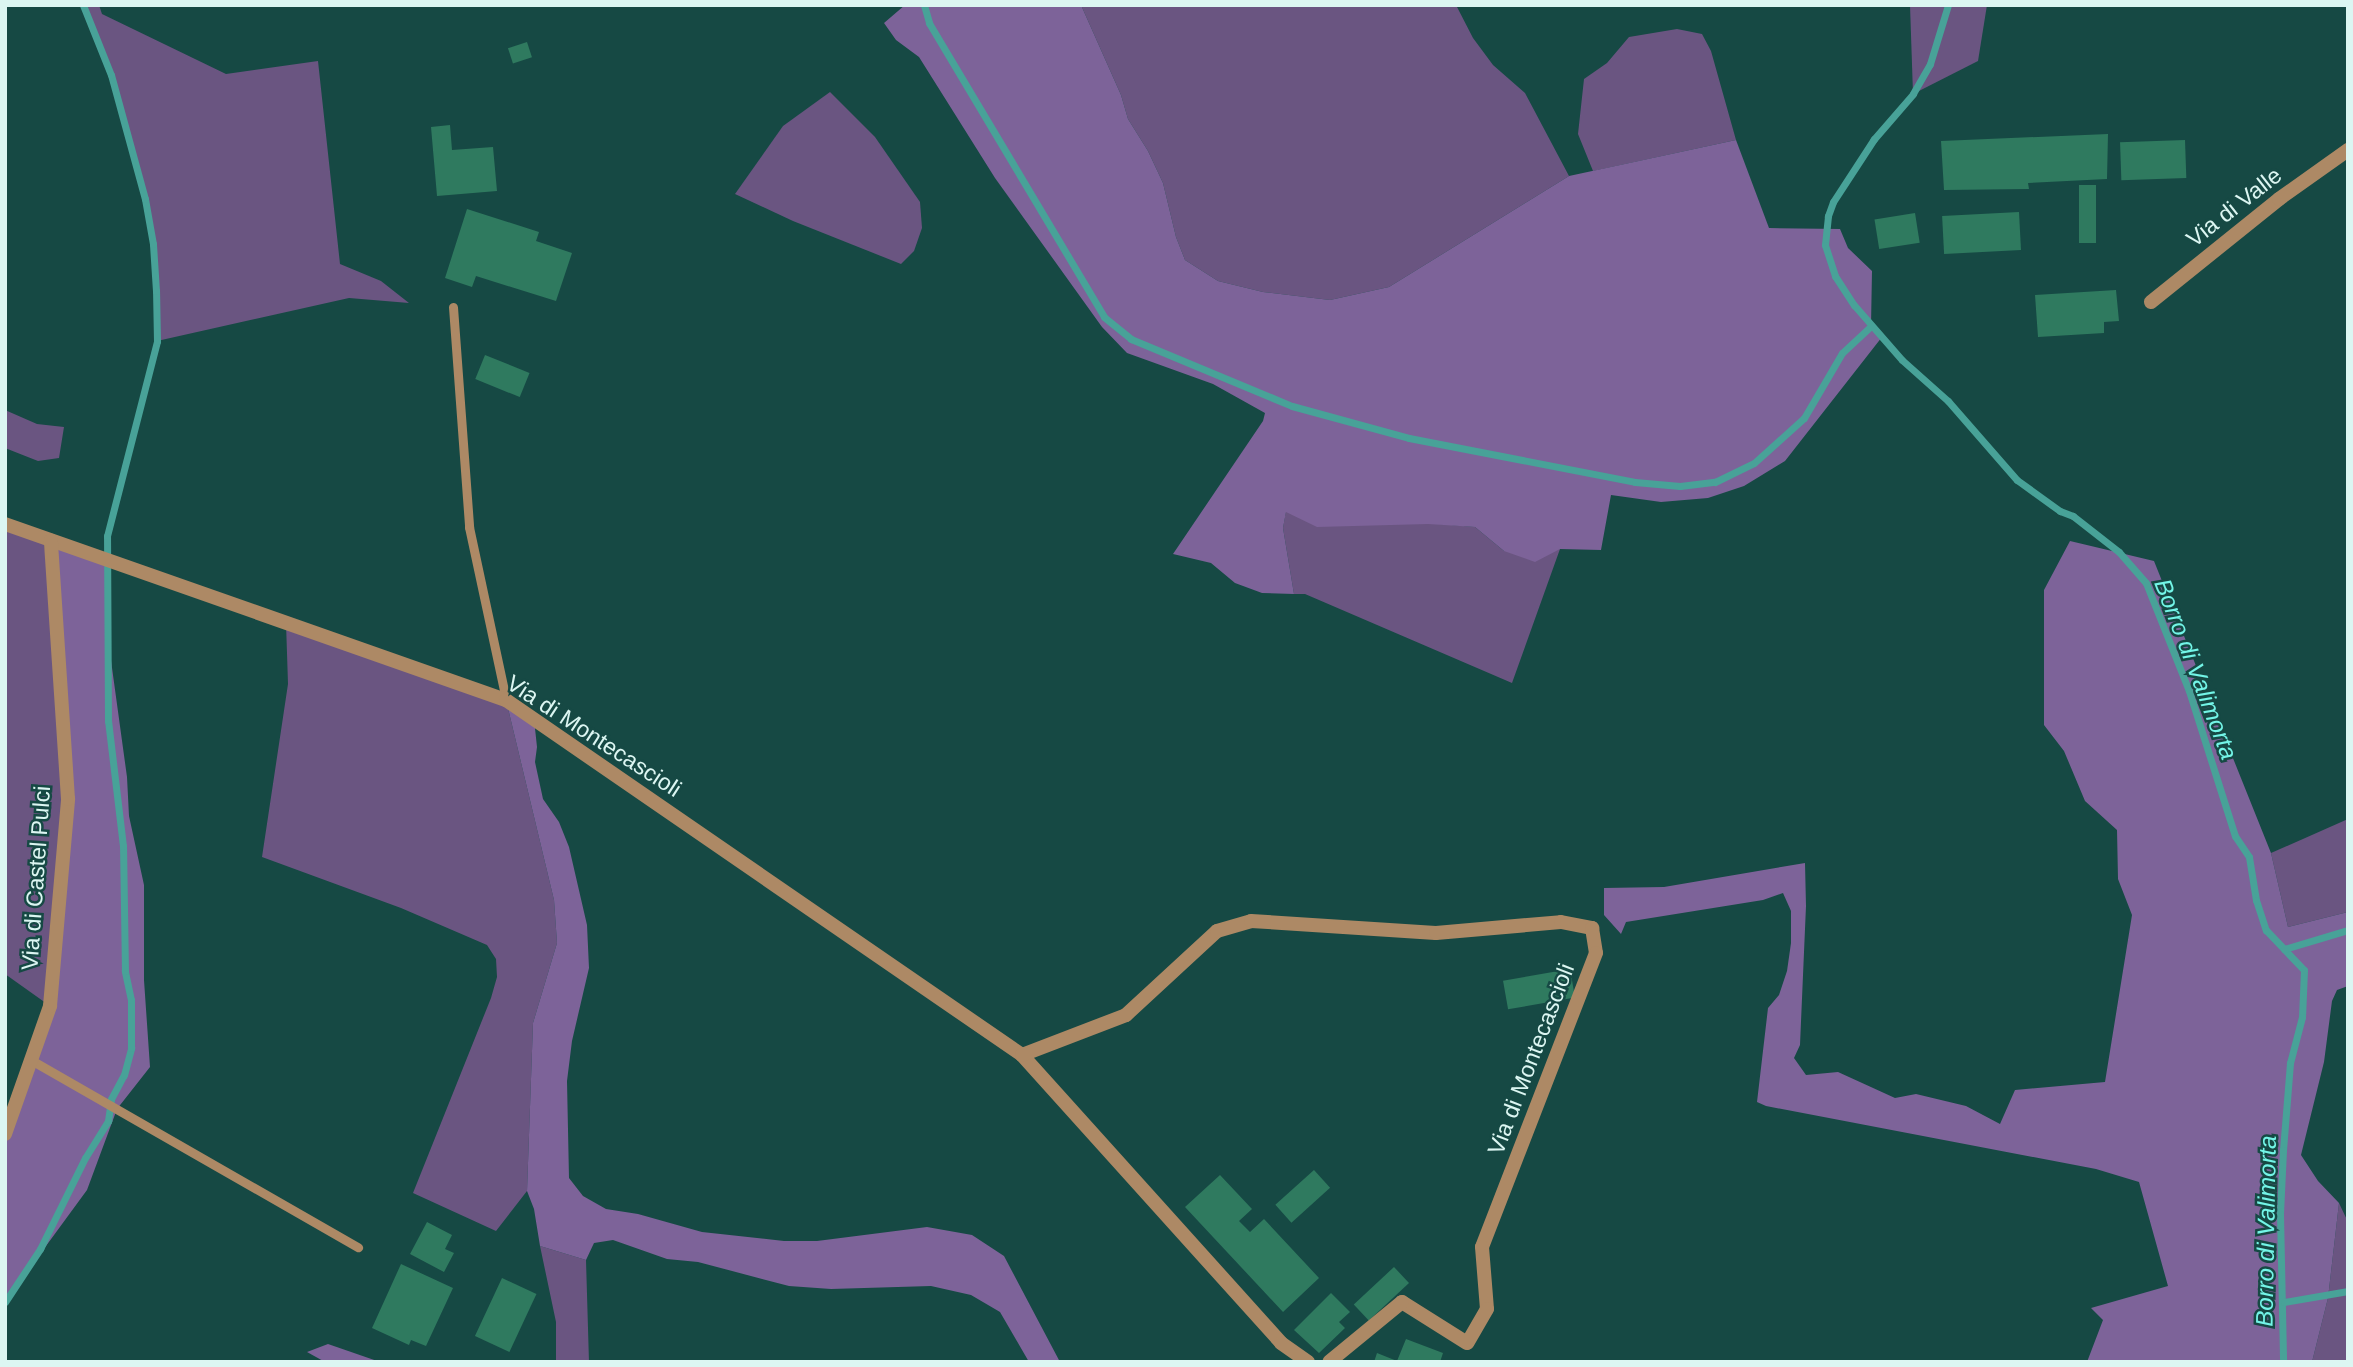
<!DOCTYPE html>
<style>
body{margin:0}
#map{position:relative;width:2353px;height:1367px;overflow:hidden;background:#164944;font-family:Arial,sans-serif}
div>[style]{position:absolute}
.green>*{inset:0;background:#6a5581}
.forest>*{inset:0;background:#7d6399}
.stream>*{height:7px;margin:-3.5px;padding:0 3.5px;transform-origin:3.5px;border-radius:3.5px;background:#48a298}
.building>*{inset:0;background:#2f7a5f;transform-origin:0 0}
.service>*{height:9px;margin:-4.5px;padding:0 4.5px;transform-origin:4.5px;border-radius:4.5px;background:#ad8965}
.minor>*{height:14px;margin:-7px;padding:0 7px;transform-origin:7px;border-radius:7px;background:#ad8965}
span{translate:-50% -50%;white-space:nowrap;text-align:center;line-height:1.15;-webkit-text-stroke:5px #164944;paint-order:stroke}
.street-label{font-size:23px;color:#dcf6f2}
.water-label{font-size:24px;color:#73f5e7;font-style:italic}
.frame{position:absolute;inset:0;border:7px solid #dcf6f2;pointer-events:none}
</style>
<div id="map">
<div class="green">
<div style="clip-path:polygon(83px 5px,99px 5px,102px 14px,226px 74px,318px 61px,340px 264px,381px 281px,409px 303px,349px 298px,157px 341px,153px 244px,145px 199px,111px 75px)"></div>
<div style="clip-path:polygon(1081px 5px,1456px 5px,1473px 38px,1493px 65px,1525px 93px,1569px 176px,1389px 287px,1330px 300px,1263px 292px,1218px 281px,1185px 260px,1176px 237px,1163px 183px,1148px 151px,1128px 119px,1121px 95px)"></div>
<div style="clip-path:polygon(1910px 5px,1987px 5px,1978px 61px,1913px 94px)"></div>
<div style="clip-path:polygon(1677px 29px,1702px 34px,1711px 51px,1736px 140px,1593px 171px,1578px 134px,1584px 79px,1607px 63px,1629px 37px)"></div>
<div style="clip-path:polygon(830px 92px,875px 137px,920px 202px,922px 228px,914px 251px,901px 264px,793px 221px,735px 194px,783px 126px)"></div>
<div style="clip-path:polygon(5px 410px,37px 424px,64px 427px,59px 458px,38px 461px,5px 448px)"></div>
<div style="clip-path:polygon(1286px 511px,1475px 527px,1504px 551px,1560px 549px,1512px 683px,1305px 594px,1294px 594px,1283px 528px)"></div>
<div style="clip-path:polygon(5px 524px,44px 539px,68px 799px,50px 1006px,5px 974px)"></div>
<div style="clip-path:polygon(286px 623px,506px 700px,554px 900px,557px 943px,533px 1023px,527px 1191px,496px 1231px,413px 1193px,491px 998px,497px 977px,496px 959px,487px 945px,401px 908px,262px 857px,288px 684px)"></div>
<div style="clip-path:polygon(2348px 819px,2348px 912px,2288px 927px,2271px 853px)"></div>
<div style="clip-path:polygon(2339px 1203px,2348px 1222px,2348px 1362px,2312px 1362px,2328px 1298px)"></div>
<div style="clip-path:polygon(540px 1246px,586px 1260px,589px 1362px,556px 1362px,556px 1322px)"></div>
</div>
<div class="forest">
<div style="clip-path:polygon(905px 5px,1081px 5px,1121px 95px,1128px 119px,1148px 151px,1163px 183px,1176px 237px,1185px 260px,1218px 281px,1263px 292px,1330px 300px,1389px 287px,1569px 176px,1736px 140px,1769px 228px,1840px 229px,1848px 248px,1872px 271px,1871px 326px,1882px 337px,1785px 461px,1744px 486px,1708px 498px,1661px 502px,1611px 495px,1601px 550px,1560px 549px,1535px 562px,1504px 551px,1475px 527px,1428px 524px,1317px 527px,1286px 512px,1283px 528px,1294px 594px,1262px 593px,1235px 583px,1211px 563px,1173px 554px,1263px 421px,1265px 413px,1213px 384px,1127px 353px,1102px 327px,995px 178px,919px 57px,896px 40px,884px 23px)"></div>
<div style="clip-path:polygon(51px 541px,107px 561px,106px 624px,127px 777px,129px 816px,144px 885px,144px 980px,150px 1067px,117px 1109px,87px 1190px,5px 1302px,5px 1134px,50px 1006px,68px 799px)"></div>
<div style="clip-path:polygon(2070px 541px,2154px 561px,2271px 853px,2288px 927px,2348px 912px,2348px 986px,2337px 990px,2332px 1001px,2324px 1062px,2301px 1155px,2318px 1181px,2339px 1203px,2328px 1298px,2312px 1362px,2087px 1362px,2103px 1320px,2091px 1308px,2168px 1286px,2139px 1182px,2096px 1169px,1766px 1106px,1757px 1102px,1768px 1008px,1779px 995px,1787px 971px,1791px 943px,1791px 911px,1783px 893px,1763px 900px,1626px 922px,1621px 934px,1604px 915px,1604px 888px,1664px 887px,1805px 863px,1806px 906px,1800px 1045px,1794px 1058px,1806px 1075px,1838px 1072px,1895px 1098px,1916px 1094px,1966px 1106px,2000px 1124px,2015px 1090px,2105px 1082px,2132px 915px,2118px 879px,2117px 830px,2085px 801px,2064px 751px,2044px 725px,2044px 590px)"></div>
<div style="clip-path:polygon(506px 700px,534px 719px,537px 747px,535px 762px,543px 799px,559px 822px,569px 847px,587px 925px,589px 968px,572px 1041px,567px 1081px,569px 1178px,583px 1196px,606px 1209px,638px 1214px,702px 1232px,784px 1241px,817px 1241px,927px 1227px,972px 1235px,1004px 1256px,1060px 1362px,1029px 1362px,1000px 1312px,971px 1295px,931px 1286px,831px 1289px,789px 1286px,698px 1262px,667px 1259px,613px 1240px,594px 1243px,586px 1260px,540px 1246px,534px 1209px,527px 1191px,533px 1023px,557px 943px,554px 900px)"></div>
<div style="clip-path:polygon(328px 1344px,380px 1362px,325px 1362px,307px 1352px)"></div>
</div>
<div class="stream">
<div style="left:924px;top:5px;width:19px;rotate:74deg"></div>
<div style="left:929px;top:23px;width:342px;rotate:59.2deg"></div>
<div style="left:1104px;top:317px;width:35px;rotate:39deg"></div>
<div style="left:1131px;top:339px;width:174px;rotate:22.6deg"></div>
<div style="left:1292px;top:406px;width:121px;rotate:15.3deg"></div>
<div style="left:1409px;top:438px;width:230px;rotate:11deg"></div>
<div style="left:1635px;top:482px;width:45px;rotate:5.1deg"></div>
<div style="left:1680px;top:486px;width:35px;rotate:-7deg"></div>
<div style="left:1715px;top:482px;width:43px;rotate:-26deg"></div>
<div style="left:1754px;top:463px;width:67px;rotate:-42deg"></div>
<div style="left:1804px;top:418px;width:75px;rotate:-59.7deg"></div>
<div style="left:1842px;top:353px;width:40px;rotate:-43deg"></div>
<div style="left:1948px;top:5px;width:62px;rotate:107deg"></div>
<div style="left:1930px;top:64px;width:34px;rotate:120deg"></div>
<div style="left:1913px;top:94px;width:60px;rotate:130.9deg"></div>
<div style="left:1874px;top:139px;width:75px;rotate:123.1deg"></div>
<div style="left:1833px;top:202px;width:15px;rotate:110deg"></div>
<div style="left:1828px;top:216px;width:29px;rotate:96deg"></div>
<div style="left:1825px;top:245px;width:33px;rotate:72deg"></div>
<div style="left:1835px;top:276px;width:35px;rotate:57deg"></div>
<div style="left:1854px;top:305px;width:73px;rotate:48.9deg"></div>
<div style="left:1902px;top:360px;width:62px;rotate:41.7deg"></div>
<div style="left:1948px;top:401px;width:105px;rotate:48.9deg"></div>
<div style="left:2017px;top:480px;width:53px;rotate:35.8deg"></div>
<div style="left:2060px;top:511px;width:14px;rotate:21deg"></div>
<div style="left:2073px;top:516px;width:58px;rotate:38deg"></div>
<div style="left:2119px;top:552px;width:41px;rotate:48.9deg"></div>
<div style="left:2146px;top:583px;width:116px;rotate:68.3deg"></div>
<div style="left:2189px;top:691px;width:152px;rotate:72.4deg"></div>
<div style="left:2235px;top:836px;width:25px;rotate:56deg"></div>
<div style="left:2249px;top:857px;width:44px;rotate:80.8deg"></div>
<div style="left:2256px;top:900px;width:32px;rotate:72deg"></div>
<div style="left:2266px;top:930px;width:55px;rotate:46.5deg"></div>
<div style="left:2304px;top:970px;width:47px;rotate:92.4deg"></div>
<div style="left:2302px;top:1017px;width:48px;rotate:104.6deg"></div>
<div style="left:2290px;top:1063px;width:87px;rotate:94.6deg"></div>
<div style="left:2283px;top:1150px;width:64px;rotate:92.7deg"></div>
<div style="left:2280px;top:1214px;width:148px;rotate:88.8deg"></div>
<div style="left:2284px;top:949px;width:67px;rotate:-16.5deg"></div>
<div style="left:5px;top:1302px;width:64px;rotate:-56.6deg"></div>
<div style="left:40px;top:1249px;width:102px;rotate:-63.7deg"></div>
<div style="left:85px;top:1158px;width:44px;rotate:-58.1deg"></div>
<div style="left:108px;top:1121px;width:22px;rotate:-82deg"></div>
<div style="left:111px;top:1099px;width:27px;rotate:-62deg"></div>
<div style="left:124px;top:1075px;width:28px;rotate:-75deg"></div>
<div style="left:131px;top:1048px;width:48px;rotate:-90deg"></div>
<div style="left:131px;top:1000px;width:30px;rotate:-102deg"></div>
<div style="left:125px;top:971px;width:125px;rotate:-90.9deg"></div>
<div style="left:123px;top:846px;width:126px;rotate:-96.8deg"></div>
<div style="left:108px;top:721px;width:185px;rotate:-90.3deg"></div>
<div style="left:107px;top:536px;width:201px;rotate:-75.6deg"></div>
<div style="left:157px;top:341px;width:50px;rotate:-91.1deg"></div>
<div style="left:156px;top:291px;width:47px;rotate:-93.7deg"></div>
<div style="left:153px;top:244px;width:46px;rotate:-100.1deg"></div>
<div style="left:145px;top:199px;width:129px;rotate:-105.3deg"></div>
<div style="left:111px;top:75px;width:75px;rotate:-111.8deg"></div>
<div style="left:2284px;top:1302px;width:65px;rotate:-9.8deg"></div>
</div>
<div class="building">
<div style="left:527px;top:42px;width:16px;height:20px;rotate:72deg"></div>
<div style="clip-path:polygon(450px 125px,452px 150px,493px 147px,497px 191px,437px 196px,431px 127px)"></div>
<div style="clip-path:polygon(2108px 134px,2107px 179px,2028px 183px,2029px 189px,1944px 190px,1941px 141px)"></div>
<div style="left:2185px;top:140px;width:38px;height:65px;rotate:88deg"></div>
<div style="left:2079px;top:185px;width:17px;height:58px"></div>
<div style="clip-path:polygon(467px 209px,539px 232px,536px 241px,572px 253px,556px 301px,476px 276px,472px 287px,445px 278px)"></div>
<div style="left:2019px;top:212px;width:38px;height:77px;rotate:87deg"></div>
<div style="left:1915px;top:213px;width:30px;height:41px;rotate:81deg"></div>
<div style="clip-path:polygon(2116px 290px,2119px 321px,2104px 322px,2104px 333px,2038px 337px,2035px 295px)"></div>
<div style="left:485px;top:355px;width:48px;height:26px;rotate:22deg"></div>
<div style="left:1570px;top:969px;width:29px;height:68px;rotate:80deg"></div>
<div style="left:1314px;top:1170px;width:24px;height:52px;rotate:48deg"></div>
<div style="clip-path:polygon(1220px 1175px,1252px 1209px,1239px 1221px,1250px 1232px,1264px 1219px,1319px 1278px,1283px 1312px,1185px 1207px)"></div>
<div style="clip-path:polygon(427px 1222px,452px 1235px,445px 1249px,454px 1253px,444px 1272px,410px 1254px)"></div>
<div style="clip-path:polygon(401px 1264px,453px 1288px,426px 1346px,411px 1340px,409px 1345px,372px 1328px)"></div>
<div style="left:1394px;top:1267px;width:22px;height:55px;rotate:47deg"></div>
<div style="left:502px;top:1278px;width:38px;height:64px;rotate:25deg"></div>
<div style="clip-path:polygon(1331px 1293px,1350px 1312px,1339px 1322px,1345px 1328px,1319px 1353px,1294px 1330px)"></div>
<div style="clip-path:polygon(1406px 1339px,1443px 1353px,1440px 1362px,1374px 1362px,1377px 1353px,1397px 1361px)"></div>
</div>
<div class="service">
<div style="left:453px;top:307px;width:221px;rotate:85.8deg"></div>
<div style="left:469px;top:527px;width:177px;rotate:77.9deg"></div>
<div style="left:31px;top:1060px;width:377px;rotate:29.8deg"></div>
</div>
<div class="minor">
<div style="left:2151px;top:302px;width:164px;rotate:-38.8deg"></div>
<div style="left:2279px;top:199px;width:85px;rotate:-35.4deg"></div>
<div style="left:5px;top:524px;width:531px;rotate:19.36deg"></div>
<div style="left:506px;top:700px;width:626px;rotate:34.53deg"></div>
<div style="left:1022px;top:1055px;width:387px;rotate:48deg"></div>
<div style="left:1281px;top:1343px;width:33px;rotate:35deg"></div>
<div style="left:1022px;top:1055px;width:111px;rotate:-21deg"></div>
<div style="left:1126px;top:1015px;width:124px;rotate:-42.7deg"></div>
<div style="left:1217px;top:931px;width:35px;rotate:-16deg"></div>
<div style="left:1251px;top:921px;width:185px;rotate:3.7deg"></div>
<div style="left:1436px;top:933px;width:125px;rotate:-5deg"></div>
<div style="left:1561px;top:922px;width:32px;rotate:11deg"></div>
<div style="left:1592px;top:928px;width:25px;rotate:81deg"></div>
<div style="left:1596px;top:953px;width:315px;rotate:111.2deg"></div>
<div style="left:1482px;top:1247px;width:62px;rotate:85.4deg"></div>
<div style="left:1487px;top:1309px;width:39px;rotate:120deg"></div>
<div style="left:1467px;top:1343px;width:77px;rotate:-147.8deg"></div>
<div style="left:1402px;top:1302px;width:94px;rotate:140.6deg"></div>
<div style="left:5px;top:1134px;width:136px;rotate:-70.6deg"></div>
<div style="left:50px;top:1006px;width:208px;rotate:-85deg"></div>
<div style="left:68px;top:799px;width:259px;rotate:-93.8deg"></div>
</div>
<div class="street-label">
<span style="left:2234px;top:207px;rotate:-38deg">Via di Valle</span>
<span style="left:594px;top:736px;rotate:33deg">Via di Montecascioli</span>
<span style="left:36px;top:878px;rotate:-86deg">Via di Castel Pulci</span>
<span style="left:1531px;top:1059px;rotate:-69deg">Via di Montecascioli</span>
</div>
<div class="water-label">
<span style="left:2196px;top:669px;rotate:69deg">Borro di Valimorta</span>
<span style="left:2266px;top:1231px;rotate:-89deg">Borro di Valimorta</span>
</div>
<div class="frame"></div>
</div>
